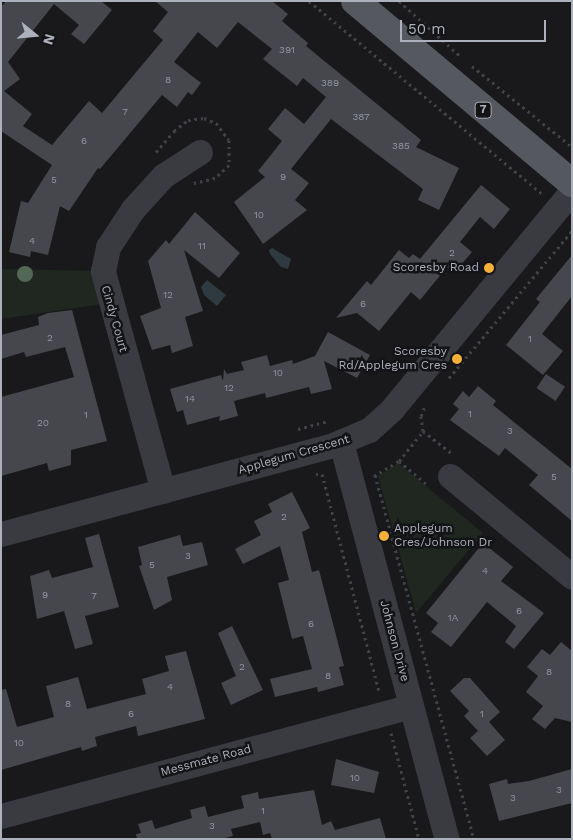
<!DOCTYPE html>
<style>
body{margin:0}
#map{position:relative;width:573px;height:840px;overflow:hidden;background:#19191c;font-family:"Work Sans",sans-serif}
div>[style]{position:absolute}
.green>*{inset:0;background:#1f2720}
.water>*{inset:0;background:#2f3940}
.building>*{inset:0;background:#46474c;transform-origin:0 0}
.path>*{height:3px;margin-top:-1.5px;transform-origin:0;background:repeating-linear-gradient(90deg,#404248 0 2.5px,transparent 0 6.5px)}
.minor>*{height:25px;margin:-12.5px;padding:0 12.5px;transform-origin:12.5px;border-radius:12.5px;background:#3a3b41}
.major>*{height:28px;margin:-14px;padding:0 14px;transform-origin:14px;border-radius:14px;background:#565860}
.trees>*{width:16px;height:16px;margin:-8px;border-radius:50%;background:#536755}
.dots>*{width:14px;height:14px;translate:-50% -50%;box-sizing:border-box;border:2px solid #141417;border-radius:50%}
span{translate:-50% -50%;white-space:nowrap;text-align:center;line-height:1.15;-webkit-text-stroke:5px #141417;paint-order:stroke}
.number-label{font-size:10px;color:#92969f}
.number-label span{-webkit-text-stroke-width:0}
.shield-label span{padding:1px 4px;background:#141417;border:1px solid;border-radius:4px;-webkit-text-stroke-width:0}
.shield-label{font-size:11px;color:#acb1bb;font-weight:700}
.poi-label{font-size:12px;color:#acb1bb}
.right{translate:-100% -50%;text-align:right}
.left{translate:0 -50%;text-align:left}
.street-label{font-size:12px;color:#acb1bb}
.frame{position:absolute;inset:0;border:2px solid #acb1bb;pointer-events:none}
.north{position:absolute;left:10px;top:10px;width:50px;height:50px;-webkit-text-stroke:4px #141417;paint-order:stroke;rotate:107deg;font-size:14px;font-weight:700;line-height:20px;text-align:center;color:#acb1bb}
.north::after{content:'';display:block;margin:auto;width:18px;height:22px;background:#acb1bb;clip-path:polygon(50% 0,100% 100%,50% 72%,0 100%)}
.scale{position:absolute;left:400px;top:20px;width:146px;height:22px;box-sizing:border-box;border:2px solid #acb1bb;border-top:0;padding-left:6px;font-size:15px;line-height:18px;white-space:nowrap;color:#acb1bb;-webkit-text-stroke:4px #141417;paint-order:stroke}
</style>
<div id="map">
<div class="green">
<div style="clip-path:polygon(1px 269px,103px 271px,110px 303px,1px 319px)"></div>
<div style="clip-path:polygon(398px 463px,483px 533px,416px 613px,378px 476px)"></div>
</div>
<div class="water">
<div style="clip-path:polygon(272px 248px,291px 259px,288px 269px,281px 267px,270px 254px,269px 250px)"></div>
<div style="clip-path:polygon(207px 280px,226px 295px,217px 306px,204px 295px,201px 287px)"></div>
</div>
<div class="building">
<div style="clip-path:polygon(6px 1px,101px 1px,112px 10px,84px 44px,71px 34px,79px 25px,54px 4px,8px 62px,20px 79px,4px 91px,32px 114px,23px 126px,52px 145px,89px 101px,102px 113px,163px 40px,153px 31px,168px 12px,155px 1px,272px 1px,288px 14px,282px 21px,308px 43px,306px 46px,421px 140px,416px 147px,459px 168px,439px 210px,418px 200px,423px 189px,331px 119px,291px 169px,309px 183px,295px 200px,307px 210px,263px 244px,234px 202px,265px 177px,258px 171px,282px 141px,268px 129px,285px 108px,304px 124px,326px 97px,303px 78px,297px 86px,263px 59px,272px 49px,238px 22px,217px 48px,198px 32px,174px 62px,201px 83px,192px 95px,188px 92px,177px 107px,162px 95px,100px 169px,98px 168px,69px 211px,60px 206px,48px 255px,31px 251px,30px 257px,9px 252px,21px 201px,28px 203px,52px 165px,1px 131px,1px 7px)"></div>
<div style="clip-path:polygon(481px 185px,510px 209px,494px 229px,480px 217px,460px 242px,472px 252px,454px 273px,447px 267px,420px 300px,411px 292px,379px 331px,357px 313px,336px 318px,367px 281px,371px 285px,399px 250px,409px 258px,413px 254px,420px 259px)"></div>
<div style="clip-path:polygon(195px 212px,240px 253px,219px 278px,184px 250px,203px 311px,185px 317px,193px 346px,172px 353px,170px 345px,152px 350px,140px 316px,161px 308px,148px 261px,166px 240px,169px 244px)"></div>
<div style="clip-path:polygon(572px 255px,572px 296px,542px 334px,563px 351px,543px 375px,506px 345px,540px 302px,536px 299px)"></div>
<div style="clip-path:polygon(72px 310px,107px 441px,71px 450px,71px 465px,49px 471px,47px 463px,1px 476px,1px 397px,74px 377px,65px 347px,26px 357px,24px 352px,1px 359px,1px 335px,39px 325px,38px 317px,48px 313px)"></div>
<div style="clip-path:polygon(328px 332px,370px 355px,357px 378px,324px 361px,332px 389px,311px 394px,309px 387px,266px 398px,265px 393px,234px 401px,238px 416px,219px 421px,220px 416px,187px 425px,183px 410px,177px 412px,170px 389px,221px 375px,223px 381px,224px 369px,227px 374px,244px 370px,241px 362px,267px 355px,270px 366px,292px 360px,293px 364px,315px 356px)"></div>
<div style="left:546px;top:374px;width:23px;height:17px;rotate:34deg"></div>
<div style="clip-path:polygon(478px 386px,496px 401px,493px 405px,572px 469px,572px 521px,529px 485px,538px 475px,505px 448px,499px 456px,450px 420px,459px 409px,453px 404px,463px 391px,469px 397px)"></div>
<div style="clip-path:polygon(292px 492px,310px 528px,302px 532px,312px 572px,319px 570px,344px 666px,339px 667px,344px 685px,318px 692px,317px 687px,275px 697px,270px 679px,312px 669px,303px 636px,292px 639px,278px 583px,289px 580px,280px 546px,243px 564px,235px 549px,261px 535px,254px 521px,272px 512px,268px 504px)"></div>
<div style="clip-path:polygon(99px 534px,119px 607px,85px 616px,93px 644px,75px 649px,64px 611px,37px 619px,30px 576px,49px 570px,52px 578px,93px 567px,85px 538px)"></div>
<div style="clip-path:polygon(180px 535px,183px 546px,202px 542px,208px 565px,167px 577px,172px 600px,154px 610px,139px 566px,142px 565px,138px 547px)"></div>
<div style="clip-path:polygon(483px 543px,513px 567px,501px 581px,544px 613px,514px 649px,505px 642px,516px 626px,487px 602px,451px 647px,431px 632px,438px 623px,426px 613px)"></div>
<div style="clip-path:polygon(232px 626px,263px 690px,231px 705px,221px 683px,236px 676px,218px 633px)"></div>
<div style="clip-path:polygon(561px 642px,572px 651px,572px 722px,555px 718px,545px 729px,532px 719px,543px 706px,526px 692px,538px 676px,527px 667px,542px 649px,550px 655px)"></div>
<div style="clip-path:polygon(186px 651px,205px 719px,138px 736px,136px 726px,95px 737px,97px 746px,82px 751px,81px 747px,1px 770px,1px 690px,6px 689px,17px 727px,54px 717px,46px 686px,78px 677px,87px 709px,146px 694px,142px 679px,169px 671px,165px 656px)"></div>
<div style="clip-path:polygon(464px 678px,470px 678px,500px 712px,489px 722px,505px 740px,487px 756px,470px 738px,478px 731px,464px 716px,469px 711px,450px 691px)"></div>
<div style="clip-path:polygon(336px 759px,379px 772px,374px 793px,331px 785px)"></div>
<div style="clip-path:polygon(572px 769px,572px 803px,499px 821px,489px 784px,507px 779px,508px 784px,529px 781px)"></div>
<div style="clip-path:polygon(314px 790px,322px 825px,331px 821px,335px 830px,380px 818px,386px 839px,272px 839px,270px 833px,263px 835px,260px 822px,231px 829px,233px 836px,221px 839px,137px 839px,136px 834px,141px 833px,138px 824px,152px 820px,155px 829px,192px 818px,190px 810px,205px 806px,208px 817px,244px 808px,241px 796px,258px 792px,259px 799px)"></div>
</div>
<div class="path">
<div style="left:309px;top:1px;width:303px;rotate:39.6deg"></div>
<div style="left:399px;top:1px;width:82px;rotate:42deg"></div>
<div style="left:472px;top:66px;width:129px;rotate:39deg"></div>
<div style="left:156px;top:152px;width:28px;rotate:-49deg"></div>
<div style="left:174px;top:131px;width:18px;rotate:-38deg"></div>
<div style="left:188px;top:120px;width:16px;rotate:-7deg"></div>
<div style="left:204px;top:118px;width:13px;rotate:23deg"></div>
<div style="left:216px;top:123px;width:21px;rotate:53deg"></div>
<div style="left:229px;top:140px;width:25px;rotate:90deg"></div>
<div style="left:229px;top:165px;width:19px;rotate:137deg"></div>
<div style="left:215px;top:178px;width:22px;rotate:167deg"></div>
<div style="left:449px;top:378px;width:192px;rotate:-50.1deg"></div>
<div style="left:298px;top:429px;width:31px;rotate:-15deg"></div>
<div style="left:423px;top:431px;width:37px;rotate:38deg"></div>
<div style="left:399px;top:461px;width:39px;rotate:40deg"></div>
<div style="left:316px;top:474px;width:6px"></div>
<div style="left:322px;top:474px;width:224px;rotate:75.3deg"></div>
<div style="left:375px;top:475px;width:377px;rotate:74.8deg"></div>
<div style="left:374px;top:476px;width:29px;rotate:-31deg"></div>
<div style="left:399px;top:461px;width:38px;rotate:-51deg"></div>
<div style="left:423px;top:431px;width:15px;rotate:-98deg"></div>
<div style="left:421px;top:416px;width:11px;rotate:-68deg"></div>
<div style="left:391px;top:733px;width:110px;rotate:75.2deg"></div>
</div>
<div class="minor">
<div style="left:341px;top:442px;width:411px;rotate:75.1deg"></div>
<div style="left:450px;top:476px;width:158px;rotate:39.6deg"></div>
<div style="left:163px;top:491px;width:228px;rotate:-105.3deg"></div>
<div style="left:103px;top:271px;width:25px;rotate:-78deg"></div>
<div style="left:108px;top:247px;width:45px;rotate:-56.7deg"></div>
<div style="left:133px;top:209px;width:45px;rotate:-47.7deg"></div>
<div style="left:163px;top:176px;width:44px;rotate:-33deg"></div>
<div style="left:1px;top:534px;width:344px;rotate:-15deg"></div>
<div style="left:333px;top:445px;width:39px;rotate:-23deg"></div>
<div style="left:369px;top:430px;width:31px;rotate:-42deg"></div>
<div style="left:392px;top:409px;width:283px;rotate:-50.5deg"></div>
<div style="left:1px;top:816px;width:424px;rotate:-15deg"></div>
</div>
<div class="major">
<div style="left:355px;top:1px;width:283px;rotate:40deg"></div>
</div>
<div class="trees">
<div style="left:25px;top:274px"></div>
</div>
<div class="dots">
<div style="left:489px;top:268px;background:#f4b138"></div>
<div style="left:457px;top:359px;background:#f4b138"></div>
<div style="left:384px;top:536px;background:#f4b138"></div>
</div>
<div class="number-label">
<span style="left:287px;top:50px">391</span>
<span style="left:168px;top:80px">8</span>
<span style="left:330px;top:83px">389</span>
<span style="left:125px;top:112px">7</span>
<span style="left:361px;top:117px">387</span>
<span style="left:84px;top:141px">6</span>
<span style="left:401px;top:146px">385</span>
<span style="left:283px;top:177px">9</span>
<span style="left:54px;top:180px">5</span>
<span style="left:259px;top:215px">10</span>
<span style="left:32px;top:241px">4</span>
<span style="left:202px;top:246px">11</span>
<span style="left:452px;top:253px">2</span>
<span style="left:168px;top:295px">12</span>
<span style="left:363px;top:304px">6</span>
<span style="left:50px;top:338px">2</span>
<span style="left:530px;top:339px">1</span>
<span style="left:278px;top:373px">10</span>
<span style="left:229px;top:388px">12</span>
<span style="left:190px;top:399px">14</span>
<span style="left:470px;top:414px">1</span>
<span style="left:86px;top:415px">1</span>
<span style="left:43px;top:423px">20</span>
<span style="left:510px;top:431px">3</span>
<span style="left:554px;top:477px">5</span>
<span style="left:284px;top:517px">2</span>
<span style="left:188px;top:556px">3</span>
<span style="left:152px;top:565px">5</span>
<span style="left:485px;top:571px">4</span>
<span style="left:45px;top:595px">9</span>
<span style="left:94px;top:596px">7</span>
<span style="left:519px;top:611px">6</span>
<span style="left:453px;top:618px">1A</span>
<span style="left:311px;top:624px">6</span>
<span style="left:242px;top:667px">2</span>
<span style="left:549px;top:672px">8</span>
<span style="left:328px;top:676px">8</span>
<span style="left:170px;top:687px">4</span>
<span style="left:68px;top:704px">8</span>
<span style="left:131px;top:714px">6</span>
<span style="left:482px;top:714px">1</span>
<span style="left:19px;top:743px">10</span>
<span style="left:355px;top:778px">10</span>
<span style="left:559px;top:790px">3</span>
<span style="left:513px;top:798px">3</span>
<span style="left:263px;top:811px">1</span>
<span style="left:212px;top:826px">3</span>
</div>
<div class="shield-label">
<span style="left:483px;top:110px">7</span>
</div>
<div class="poi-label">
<span class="right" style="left:479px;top:268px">Scoresby Road</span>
<span class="right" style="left:447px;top:359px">Scoresby<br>Rd/Applegum Cres</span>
<span class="left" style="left:394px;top:536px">Applegum<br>Cres/Johnson Dr</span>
</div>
<div class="street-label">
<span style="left:114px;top:319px;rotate:74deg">Cindy Court</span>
<span style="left:294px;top:455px;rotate:-16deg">Applegum Crescent</span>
<span style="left:394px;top:641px;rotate:75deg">Johnson Drive</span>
<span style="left:206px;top:761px;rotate:-15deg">Messmate Road</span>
</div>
<div class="frame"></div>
<div class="north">N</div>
<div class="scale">50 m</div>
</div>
